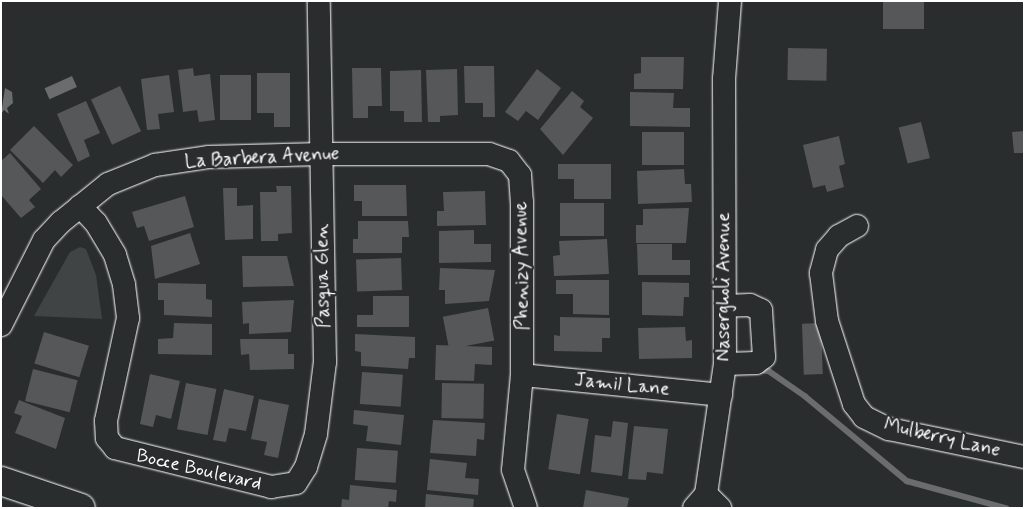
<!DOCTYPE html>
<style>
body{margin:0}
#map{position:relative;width:1025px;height:509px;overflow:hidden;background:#2a2d2e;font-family:Mynerve,sans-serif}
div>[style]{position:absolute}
.green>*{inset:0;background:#414445}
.water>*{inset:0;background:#6a6c6d;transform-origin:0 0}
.stream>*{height:5.5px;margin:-2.75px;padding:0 2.75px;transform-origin:2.75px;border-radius:2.75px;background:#6a6c6d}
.building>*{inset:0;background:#555758;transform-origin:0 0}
.roads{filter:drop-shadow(0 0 1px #fff) drop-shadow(0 0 1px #fff)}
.minor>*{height:22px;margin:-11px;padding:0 11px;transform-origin:11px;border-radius:11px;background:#2a2d2e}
.major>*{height:28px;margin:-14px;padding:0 14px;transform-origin:14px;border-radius:14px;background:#2a2d2e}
span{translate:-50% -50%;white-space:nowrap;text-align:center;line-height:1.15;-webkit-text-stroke:4.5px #2a2d2e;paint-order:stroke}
.street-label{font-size:19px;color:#fff}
.frame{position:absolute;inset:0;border:2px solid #fff;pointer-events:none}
</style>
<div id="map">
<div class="green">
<div style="clip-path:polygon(80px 247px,86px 249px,96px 275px,102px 319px,34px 316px,70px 252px)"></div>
</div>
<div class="water">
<div style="left:72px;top:76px;width:12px;height:30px;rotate:66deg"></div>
<div style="clip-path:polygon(5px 88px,12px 92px,13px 103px,7px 108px,9px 114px,4px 110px,1px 114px)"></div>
</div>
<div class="stream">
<div style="left:758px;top:370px;width:11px;rotate:5deg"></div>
<div style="left:769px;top:371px;width:44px;rotate:34.8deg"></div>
<div style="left:805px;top:396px;width:133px;rotate:39.8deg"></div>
<div style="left:907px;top:481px;width:103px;rotate:15.3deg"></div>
</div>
<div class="building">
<div style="left:883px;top:1px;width:41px;height:28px"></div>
<div style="left:788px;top:48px;width:39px;height:32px;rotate:1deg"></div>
<div style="clip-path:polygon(641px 57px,684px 57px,683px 89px,634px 89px,634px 74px,641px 73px)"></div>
<div style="clip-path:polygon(464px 66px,494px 66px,495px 117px,483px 117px,483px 103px,465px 103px)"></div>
<div style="clip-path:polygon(193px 68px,194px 76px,210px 74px,215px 120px,199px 122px,197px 110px,183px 112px,178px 70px)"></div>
<div style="clip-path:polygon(352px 68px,381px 68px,382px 106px,368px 106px,368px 118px,353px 118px)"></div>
<div style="clip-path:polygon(457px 69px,458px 115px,440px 116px,440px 122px,428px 122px,426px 70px)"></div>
<div style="clip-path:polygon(537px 69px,561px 88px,538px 120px,526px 111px,518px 121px,505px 112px)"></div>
<div style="clip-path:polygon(421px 70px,422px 122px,404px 122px,404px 111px,390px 111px,390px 71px)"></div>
<div style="clip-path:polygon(257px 73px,290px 73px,290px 127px,274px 127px,274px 113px,257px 113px)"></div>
<div style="clip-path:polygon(169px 75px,174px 112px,158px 114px,160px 129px,147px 130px,141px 79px)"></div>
<div style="left:251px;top:75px;width:45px;height:31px;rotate:90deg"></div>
<div style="left:120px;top:86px;width:50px;height:32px;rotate:65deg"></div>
<div style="clip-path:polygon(572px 91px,584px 101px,580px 107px,593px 118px,563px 155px,540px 129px)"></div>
<div style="clip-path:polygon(630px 92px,674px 93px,673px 108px,690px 108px,690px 127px,630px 126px)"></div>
<div style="clip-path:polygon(86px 101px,100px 133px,84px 140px,90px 156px,78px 162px,57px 114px)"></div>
<div style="left:921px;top:122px;width:37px;height:23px;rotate:76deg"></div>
<div style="clip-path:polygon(34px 126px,73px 165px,61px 177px,55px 170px,43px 183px,10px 150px)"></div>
<div style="clip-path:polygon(1024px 131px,1024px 153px,1014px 153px,1012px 132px)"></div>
<div style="left:642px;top:132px;width:42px;height:33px"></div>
<div style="clip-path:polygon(839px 136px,845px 164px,839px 166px,844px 187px,827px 192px,825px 185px,813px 188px,803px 145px)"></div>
<div style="clip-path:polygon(10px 153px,41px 189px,29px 200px,35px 207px,21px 218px,1px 195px,1px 161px)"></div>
<div style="clip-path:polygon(558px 164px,611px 164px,611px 199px,574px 199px,574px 179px,558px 179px)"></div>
<div style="clip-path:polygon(684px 169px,685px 184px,691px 184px,692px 202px,638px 204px,637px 171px)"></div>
<div style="clip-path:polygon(354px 185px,406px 185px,407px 216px,362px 216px,362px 201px,354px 201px)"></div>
<div style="clip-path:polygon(276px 186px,291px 186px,292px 233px,278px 234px,278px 241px,261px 241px,260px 192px,277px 192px)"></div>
<div style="clip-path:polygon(223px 188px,237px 188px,237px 206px,253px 205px,253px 239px,225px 240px)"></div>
<div style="clip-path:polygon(485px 191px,486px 225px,437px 226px,437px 211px,444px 211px,443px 192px)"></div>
<div style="clip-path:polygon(185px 196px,194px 227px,149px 241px,144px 226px,137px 228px,132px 212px)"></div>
<div style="left:560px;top:203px;width:44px;height:33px"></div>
<div style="clip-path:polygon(689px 208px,686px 243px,636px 243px,636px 225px,643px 225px,643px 209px)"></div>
<div style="clip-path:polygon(358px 221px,408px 221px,409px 237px,402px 237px,402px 253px,353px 253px,353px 239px,358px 239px)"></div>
<div style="clip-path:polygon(474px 230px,474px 244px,491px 244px,491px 262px,439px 263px,439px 231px)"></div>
<div style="clip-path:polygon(190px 233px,200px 264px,155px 279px,151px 246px)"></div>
<div style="clip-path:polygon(607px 239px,609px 274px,554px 276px,553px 256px,560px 255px,559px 241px)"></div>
<div style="clip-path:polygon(637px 244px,672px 244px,672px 260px,690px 260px,690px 275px,638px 275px)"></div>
<div style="clip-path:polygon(242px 256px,287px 256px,294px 286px,243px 287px)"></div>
<div style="left:401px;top:258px;width:32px;height:45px;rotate:88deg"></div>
<div style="clip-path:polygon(440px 268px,495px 270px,489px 301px,445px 304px,445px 290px,439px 290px)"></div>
<div style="clip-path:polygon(556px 280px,609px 280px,609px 315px,573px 314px,573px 294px,556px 294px)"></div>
<div style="clip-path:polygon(642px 282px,689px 283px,689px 297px,684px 297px,683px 316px,642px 315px)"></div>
<div style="clip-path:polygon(158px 283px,206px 284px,206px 299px,212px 300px,212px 317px,164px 315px,164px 300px,158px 300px)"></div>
<div style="clip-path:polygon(373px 296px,409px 296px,409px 327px,357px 327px,357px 315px,373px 315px)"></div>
<div style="clip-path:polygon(294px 300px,291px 332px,249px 334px,249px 323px,243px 324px,242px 302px)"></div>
<div style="left:488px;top:308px;width:33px;height:46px;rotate:79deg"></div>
<div style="clip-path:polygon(560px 317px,610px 318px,610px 338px,602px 338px,602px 352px,554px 351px,554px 335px,560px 336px)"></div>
<div style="clip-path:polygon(174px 323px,212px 324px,212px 355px,158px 354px,158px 339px,173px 338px)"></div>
<div style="left:821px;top:323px;width:51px;height:19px;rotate:88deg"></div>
<div style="clip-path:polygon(685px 327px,686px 341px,692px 340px,692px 358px,639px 359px,638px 328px)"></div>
<div style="left:44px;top:332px;width:47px;height:33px;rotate:17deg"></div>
<div style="clip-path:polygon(355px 334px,415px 337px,415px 358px,409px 358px,408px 369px,361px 366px,361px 352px,355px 351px)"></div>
<div style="clip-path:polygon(240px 339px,288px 339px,288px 354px,294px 354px,294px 369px,250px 370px,249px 354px,241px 355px)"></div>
<div style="clip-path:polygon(436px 345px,492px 347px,492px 365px,475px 364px,474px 381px,435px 380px)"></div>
<div style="left:33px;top:369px;width:46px;height:33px;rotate:14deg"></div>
<div style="left:362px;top:372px;width:41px;height:32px;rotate:4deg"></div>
<div style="clip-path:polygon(150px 374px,180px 381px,171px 419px,156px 415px,153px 427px,140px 424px)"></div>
<div style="left:186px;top:383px;width:31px;height:47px;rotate:11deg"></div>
<div style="left:442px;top:383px;width:42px;height:35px;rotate:1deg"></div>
<div style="clip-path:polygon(224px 389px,254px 396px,246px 431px,229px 428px,226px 442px,213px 440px)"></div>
<div style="clip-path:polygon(259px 399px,289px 405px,278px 458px,264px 455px,267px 442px,251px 439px)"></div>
<div style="clip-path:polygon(19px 400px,65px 418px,56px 449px,15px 433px,22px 416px,14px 413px)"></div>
<div style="clip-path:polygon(354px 410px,404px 415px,401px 445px,366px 441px,368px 426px,353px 424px)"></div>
<div style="left:557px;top:414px;width:32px;height:56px;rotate:9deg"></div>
<div style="clip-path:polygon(433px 420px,485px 423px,484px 440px,477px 439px,476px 456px,430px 453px)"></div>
<div style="clip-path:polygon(613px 421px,628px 423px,622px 476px,591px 472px,595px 435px,611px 437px)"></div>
<div style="clip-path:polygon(634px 426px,668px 429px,663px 474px,647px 472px,646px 480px,628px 479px)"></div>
<div style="left:357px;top:448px;width:41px;height:32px;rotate:4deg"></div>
<div style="clip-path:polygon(430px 459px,467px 463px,465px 478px,479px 479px,478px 495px,427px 490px)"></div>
<div style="clip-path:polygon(350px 485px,397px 490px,396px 502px,389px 501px,388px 508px,341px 508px,342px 499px,349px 500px)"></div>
<div style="clip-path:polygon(586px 490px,629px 498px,627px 508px,583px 508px)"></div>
<div style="clip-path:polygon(426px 494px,474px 499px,473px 508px,425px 508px)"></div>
</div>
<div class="roads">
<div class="minor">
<div style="left:80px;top:206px;width:23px;rotate:47deg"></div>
<div style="left:96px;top:223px;width:37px;rotate:59deg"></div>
<div style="left:115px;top:255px;width:31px;rotate:73deg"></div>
<div style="left:124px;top:285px;width:33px;rotate:83deg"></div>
<div style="left:128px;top:318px;width:105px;rotate:102.1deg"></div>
<div style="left:106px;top:421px;width:17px;rotate:87deg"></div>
<div style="left:107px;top:438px;width:13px;rotate:51deg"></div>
<div style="left:115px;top:448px;width:161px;rotate:14deg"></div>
<div style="left:271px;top:487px;width:25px;rotate:-9deg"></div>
<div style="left:296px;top:483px;width:19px;rotate:-58deg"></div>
<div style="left:306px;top:467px;width:34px;rotate:-73deg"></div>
<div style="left:316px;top:434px;width:73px;rotate:-82.9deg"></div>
<div style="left:325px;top:362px;width:361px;rotate:-91deg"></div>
<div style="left:857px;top:226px;width:21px;rotate:151deg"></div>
<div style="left:839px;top:236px;width:18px;rotate:131deg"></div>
<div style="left:827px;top:250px;width:24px;rotate:105deg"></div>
<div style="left:821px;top:273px;width:48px;rotate:82.9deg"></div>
<div style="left:827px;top:321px;width:87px;rotate:72deg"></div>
<div style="left:854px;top:404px;width:16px;rotate:52deg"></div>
<div style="left:864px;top:417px;width:28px;rotate:26deg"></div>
<div style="left:889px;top:429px;width:138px;rotate:11.7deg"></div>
<div style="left:1px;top:325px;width:95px;rotate:-63.2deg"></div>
<div style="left:44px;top:240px;width:25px;rotate:-47deg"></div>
<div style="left:61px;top:222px;width:60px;rotate:-39deg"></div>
<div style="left:108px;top:184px;width:51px;rotate:-22deg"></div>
<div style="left:155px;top:165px;width:55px;rotate:-8.4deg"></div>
<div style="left:209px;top:157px;width:112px;rotate:-1.5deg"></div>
<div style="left:321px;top:154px;width:168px"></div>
<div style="left:489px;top:154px;width:21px;rotate:19deg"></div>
<div style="left:509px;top:161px;width:18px;rotate:52deg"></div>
<div style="left:520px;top:175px;width:27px;rotate:86deg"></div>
<div style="left:522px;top:202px;width:173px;rotate:90deg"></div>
<div style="left:522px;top:375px;width:95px;rotate:95.4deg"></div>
<div style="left:513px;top:470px;width:40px;rotate:71.1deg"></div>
<div style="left:725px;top:364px;width:31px;rotate:-2deg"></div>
<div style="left:756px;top:363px;width:10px;rotate:-37deg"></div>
<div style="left:764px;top:357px;width:47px;rotate:-93.7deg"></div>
<div style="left:761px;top:310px;width:12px;rotate:-156deg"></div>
<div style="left:750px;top:305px;width:25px;rotate:178deg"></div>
<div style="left:522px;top:375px;width:200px;rotate:5.7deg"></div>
<div style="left:706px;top:494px;width:20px;rotate:45deg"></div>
<div style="left:694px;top:508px;width:18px;rotate:-49deg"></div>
<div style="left:706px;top:494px;width:131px;rotate:-81.7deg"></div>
<div style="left:725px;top:364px;width:285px;rotate:-90.2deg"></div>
<div style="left:724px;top:79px;width:78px;rotate:-85.6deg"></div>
</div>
<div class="major">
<div style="left:1px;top:481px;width:84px;rotate:18.6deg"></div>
</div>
</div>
<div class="street-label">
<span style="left:262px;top:158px;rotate:-3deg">La Barbera Avenue</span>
<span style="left:522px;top:266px;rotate:-91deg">Phenizy Avenue</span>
<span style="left:323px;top:276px;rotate:-91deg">Pasqua Glen</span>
<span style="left:724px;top:287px;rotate:-90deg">Nasergholi Avenue</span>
<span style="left:622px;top:385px;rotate:6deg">Jamil Lane</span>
<span style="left:942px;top:438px;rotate:13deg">Mulberry Lane</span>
<span style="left:199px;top:470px;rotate:13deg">Bocce Boulevard</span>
</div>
<div class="frame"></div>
</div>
